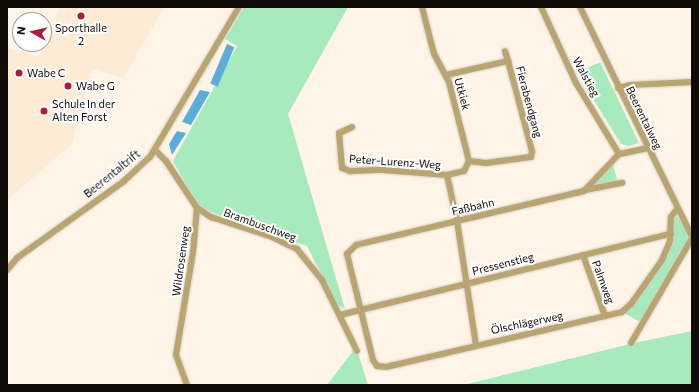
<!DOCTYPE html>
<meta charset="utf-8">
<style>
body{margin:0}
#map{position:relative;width:699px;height:392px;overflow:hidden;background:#fef4e7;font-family:Commissioner,sans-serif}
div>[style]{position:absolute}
.built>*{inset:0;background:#feebd5}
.green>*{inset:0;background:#a6eabe}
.water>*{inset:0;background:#5cacda;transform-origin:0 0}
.roads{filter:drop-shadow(0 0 1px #d8cfc3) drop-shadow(0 0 1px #d8cfc3)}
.minor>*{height:6px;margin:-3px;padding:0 3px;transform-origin:3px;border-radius:3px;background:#b9a571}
.dots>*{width:11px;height:11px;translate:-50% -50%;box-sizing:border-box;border:2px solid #fff;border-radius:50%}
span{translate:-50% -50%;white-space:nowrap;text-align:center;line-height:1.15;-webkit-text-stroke:4px #fff;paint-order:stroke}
.poi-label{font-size:11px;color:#0f0b06}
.left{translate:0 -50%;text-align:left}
.street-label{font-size:11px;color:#0f0b06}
.frame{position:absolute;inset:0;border:8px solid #0f0b06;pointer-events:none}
.north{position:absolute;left:12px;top:12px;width:40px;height:40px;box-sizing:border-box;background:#fff;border:1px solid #9f9d9b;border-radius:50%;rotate:278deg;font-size:11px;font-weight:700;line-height:16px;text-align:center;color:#0f0b06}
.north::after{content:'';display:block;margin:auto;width:14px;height:18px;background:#ae1a3a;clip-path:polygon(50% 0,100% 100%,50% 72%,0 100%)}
</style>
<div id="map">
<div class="built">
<div style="clip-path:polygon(60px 7px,164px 7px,124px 78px,92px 69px,72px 144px,7px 200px,7px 48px,39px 57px,46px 37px,54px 25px)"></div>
</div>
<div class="green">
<div style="clip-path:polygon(244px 7px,348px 7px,288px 114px,345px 309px,337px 305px,307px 246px,246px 226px,199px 207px,173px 161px,237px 46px,225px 39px)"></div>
<div style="clip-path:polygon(600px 62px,639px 143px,629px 146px,621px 144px,577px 73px)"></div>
<div style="clip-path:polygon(612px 160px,618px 184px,596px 188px,595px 180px)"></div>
<div style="clip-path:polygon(671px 217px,678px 217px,692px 237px,642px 323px,622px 312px,667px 249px)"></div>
<div style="clip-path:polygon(692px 331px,692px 385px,463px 385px,634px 343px)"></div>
<div style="clip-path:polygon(356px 347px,368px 385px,327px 385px)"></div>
</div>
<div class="water">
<div style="left:227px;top:44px;width:8px;height:43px;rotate:23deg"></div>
<div style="clip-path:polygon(200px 90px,210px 92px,191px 125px,182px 122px)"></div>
<div style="clip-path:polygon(177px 131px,186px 133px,172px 155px,169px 144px)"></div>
</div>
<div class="roads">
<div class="minor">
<div style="left:541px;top:7px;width:84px;rotate:65.3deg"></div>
<div style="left:576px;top:83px;width:83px;rotate:58.8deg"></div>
<div style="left:580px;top:7px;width:256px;rotate:64deg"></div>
<div style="left:446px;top:75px;width:64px;rotate:-12.7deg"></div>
<div style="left:508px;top:61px;width:10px;rotate:-107deg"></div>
<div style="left:618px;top:88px;width:12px;rotate:-14deg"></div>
<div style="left:630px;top:85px;width:62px;rotate:-2.8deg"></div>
<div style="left:352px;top:127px;width:14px;rotate:155deg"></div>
<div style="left:339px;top:133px;width:35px;rotate:85deg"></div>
<div style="left:342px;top:168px;width:9px;rotate:21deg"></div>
<div style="left:350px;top:171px;width:33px;rotate:-2deg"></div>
<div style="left:383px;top:170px;width:64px;rotate:4.5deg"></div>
<div style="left:447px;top:175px;width:17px;rotate:-13deg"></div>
<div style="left:464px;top:171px;width:11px;rotate:-63deg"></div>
<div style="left:469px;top:161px;width:81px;rotate:-104.2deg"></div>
<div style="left:449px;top:82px;width:32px;rotate:-118deg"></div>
<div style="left:434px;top:54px;width:49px;rotate:-104.3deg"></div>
<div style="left:648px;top:148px;width:30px;rotate:168deg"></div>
<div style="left:619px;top:154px;width:51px;rotate:133.4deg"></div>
<div style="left:584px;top:191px;width:234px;rotate:166.7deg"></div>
<div style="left:356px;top:245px;width:13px;rotate:135deg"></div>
<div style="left:347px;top:254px;width:109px;rotate:76.2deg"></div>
<div style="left:373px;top:360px;width:7px;rotate:56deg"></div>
<div style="left:377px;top:366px;width:9px;rotate:6deg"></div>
<div style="left:386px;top:367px;width:242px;rotate:-13.1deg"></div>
<div style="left:622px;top:312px;width:12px;rotate:-42deg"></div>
<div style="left:631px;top:304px;width:54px;rotate:-54.8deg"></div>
<div style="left:662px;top:260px;width:21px;rotate:-67deg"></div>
<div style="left:670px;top:241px;width:24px;rotate:-88deg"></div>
<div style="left:671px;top:217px;width:10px;rotate:-53deg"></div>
<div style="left:155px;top:150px;width:16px;rotate:45deg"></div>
<div style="left:166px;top:161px;width:56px;rotate:56.6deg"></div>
<div style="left:197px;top:208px;width:44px;rotate:95.2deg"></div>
<div style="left:193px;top:252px;width:104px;rotate:99.4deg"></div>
<div style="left:176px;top:355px;width:32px;rotate:70deg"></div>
<div style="left:469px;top:161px;width:17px;rotate:7deg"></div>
<div style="left:486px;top:163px;width:45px;rotate:-7.6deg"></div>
<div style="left:531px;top:157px;width:6px;rotate:-81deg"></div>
<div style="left:532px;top:151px;width:93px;rotate:-104.9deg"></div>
<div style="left:447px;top:175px;width:47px;rotate:77.7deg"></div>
<div style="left:457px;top:221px;width:125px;rotate:81.3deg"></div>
<div style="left:585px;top:190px;width:38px;rotate:-11deg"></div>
<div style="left:197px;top:208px;width:17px;rotate:33deg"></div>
<div style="left:211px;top:217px;width:62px;rotate:17.9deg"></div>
<div style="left:270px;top:236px;width:30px;rotate:26deg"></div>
<div style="left:297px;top:249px;width:40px;rotate:51deg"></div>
<div style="left:322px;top:280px;width:79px;rotate:63.8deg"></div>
<div style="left:583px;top:255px;width:65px;rotate:70.2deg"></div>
<div style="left:7px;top:270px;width:16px;rotate:-50deg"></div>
<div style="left:17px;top:258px;width:132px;rotate:-35.7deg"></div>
<div style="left:124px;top:181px;width:35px;rotate:-43deg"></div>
<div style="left:150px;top:157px;width:174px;rotate:-59.3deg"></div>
<div style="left:340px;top:315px;width:341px;rotate:-13.8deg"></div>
<div style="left:631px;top:343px;width:121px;rotate:-59.8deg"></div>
</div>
</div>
<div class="dots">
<div style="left:81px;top:16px;background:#ae1a3a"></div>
<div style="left:19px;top:73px;background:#ae1a3a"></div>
<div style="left:68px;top:86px;background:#ae1a3a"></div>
<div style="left:44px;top:111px;background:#ae1a3a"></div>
</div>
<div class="poi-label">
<span style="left:81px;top:35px">Sporthalle<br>2</span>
<span class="left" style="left:27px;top:73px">Wabe C</span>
<span class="left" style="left:76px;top:86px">Wabe G</span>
<span class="left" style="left:52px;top:111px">Schule In der<br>Alten Forst</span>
</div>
<div class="street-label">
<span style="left:586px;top:77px;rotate:61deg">Walstieg</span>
<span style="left:462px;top:94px;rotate:75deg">Utkiek</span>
<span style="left:529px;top:102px;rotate:75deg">Fierabendgang</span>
<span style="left:644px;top:118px;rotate:64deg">Beerentalweg</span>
<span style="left:395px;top:162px;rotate:4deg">Peter-Lurenz-Weg</span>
<span style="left:112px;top:174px;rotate:-39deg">Beerentaltrift</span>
<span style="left:473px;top:207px;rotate:-13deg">Faßbahn</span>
<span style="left:260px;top:225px;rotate:20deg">Brambuschweg</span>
<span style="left:181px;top:261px;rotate:-82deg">Wildrosenweg</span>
<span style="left:503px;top:264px;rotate:-14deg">Pressenstieg</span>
<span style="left:603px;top:282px;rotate:70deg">Palmweg</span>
<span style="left:527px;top:323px;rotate:-12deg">Ölschlägerweg</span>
</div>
<div class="frame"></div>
<div class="north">N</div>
</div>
